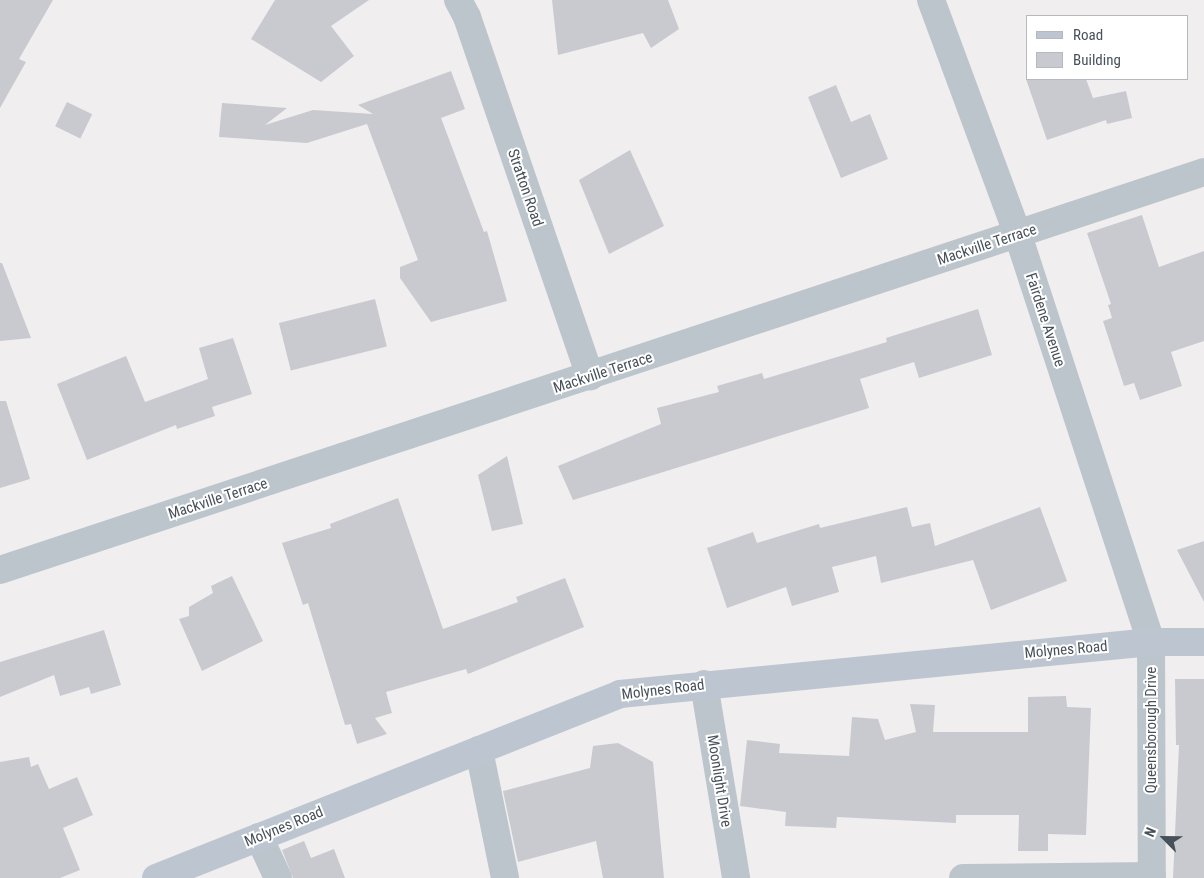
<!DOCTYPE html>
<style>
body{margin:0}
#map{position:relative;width:1204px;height:878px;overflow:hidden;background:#f0eeee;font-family:"Roboto Condensed",sans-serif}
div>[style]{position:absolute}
.building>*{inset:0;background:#c9cad0;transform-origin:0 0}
.street>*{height:28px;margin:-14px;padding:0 14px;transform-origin:14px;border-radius:14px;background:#bdc5cc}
.secondary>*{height:28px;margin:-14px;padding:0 14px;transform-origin:14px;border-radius:14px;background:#bdc6d0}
span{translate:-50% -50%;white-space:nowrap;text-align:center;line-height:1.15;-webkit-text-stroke:4px #fff;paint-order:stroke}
.street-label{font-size:15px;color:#48515a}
.legend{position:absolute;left:1026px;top:15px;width:162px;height:65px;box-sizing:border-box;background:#fff;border:1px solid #b6b9bd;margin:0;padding:6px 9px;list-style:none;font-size:15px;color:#48515a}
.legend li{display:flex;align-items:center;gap:10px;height:25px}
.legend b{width:25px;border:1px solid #b6b9bd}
.north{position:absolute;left:1139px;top:813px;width:50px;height:50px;-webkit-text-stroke:4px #fff;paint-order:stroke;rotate:293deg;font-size:14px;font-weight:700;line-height:20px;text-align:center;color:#48515a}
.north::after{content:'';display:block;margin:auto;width:18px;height:22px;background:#48515a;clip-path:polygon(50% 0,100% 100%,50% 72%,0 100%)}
</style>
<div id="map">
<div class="building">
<div style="clip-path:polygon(0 0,53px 0,19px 59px,26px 62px,0 108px)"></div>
<div style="clip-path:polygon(275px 0,369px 0,331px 26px,354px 56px,321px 82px,251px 39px)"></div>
<div style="clip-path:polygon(552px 0,668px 0,679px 29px,651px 48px,643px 33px,558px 55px)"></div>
<div style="clip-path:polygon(451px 71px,465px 109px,441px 118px,484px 232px,487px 231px,507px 301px,431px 322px,400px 278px,400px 267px,418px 260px,367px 124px,307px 143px,219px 137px,222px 103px,287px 108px,265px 125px,313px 110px,373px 114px,358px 105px)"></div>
<div style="clip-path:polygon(1026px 79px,1086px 79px,1093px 98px,1126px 91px,1132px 118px,1107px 124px,1106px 120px,1047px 140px)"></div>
<div style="clip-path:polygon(836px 85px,851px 122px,870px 114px,888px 159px,841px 178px,808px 97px)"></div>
<div style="left:67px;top:102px;width:28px;height:27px;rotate:26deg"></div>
<div style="clip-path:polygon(630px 150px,664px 226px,609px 254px,579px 180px)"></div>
<div style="clip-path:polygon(1142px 215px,1159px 267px,1204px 251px,1204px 341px,1171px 352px,1182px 386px,1140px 400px,1134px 383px,1124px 386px,1103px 321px,1112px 318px,1108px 305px,1111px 304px,1087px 233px)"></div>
<div style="clip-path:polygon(0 263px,2px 263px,31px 338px,0 341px)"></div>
<div style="left:375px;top:299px;width:49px;height:99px;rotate:76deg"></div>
<div style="clip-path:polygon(978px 309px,992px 355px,919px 378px,914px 362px,860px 379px,869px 408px,573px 500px,558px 466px,661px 424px,657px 408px,719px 392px,717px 386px,762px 373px,764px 379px,887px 342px,886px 338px)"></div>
<div style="clip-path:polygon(233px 338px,252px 394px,212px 407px,215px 416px,177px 429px,176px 425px,87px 460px,57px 384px,126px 356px,145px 402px,208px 379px,199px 348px)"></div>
<div style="clip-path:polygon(0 401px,6px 401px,30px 479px,0 488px)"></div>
<div style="clip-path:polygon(507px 456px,523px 524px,492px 531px,478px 475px)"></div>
<div style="clip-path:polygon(398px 498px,443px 629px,518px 602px,516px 597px,565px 578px,584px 627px,468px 674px,466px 669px,386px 692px,392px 713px,375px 718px,387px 734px,357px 744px,351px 724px,345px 725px,308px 603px,303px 605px,282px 543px,331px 528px,330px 524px)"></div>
<div style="clip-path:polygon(907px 507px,912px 527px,930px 523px,935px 546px,1040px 507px,1067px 581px,991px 610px,973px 560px,881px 583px,876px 556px,832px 567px,839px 592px,792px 606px,786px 587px,727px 608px,707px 548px,753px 532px,757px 543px,819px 524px,820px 528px)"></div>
<div style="clip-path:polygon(1204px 541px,1204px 602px,1177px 550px)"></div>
<div style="clip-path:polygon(232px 576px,263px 641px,202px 671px,179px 619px,189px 616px,189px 607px,213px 593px,211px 586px)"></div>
<div style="clip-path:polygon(104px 630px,121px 685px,91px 694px,89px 687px,60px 696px,54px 675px,0 697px,0 662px)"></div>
<div style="clip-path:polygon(1175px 679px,1204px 679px,1204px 878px,1173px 878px,1179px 745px,1176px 745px)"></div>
<div style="clip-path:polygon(1066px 696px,1067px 707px,1091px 708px,1086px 835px,1048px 834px,1048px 851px,1018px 851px,1019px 815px,956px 815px,956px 823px,837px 817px,836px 828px,785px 826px,786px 812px,740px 806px,747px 740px,780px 744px,779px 753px,849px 756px,852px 717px,878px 719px,885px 740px,916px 732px,910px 704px,935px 705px,933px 732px,1028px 732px,1028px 697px)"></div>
<div style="clip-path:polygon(618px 743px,653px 762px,664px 878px,603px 878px,596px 841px,518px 862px,503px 791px,590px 768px,593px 746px)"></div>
<div style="clip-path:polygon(29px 757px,31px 767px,38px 764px,49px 789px,77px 777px,93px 815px,63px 828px,80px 870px,60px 878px,0 878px,0 762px)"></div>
<div style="clip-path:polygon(304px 841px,311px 858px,334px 849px,345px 878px,293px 878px,282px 850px)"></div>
</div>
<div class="street">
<div style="left:458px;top:0;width:19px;rotate:62deg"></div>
<div style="left:467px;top:17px;width:380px;rotate:71.1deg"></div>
<div style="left:931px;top:0;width:251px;rotate:69.7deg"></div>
<div style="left:1018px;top:235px;width:428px;rotate:71.9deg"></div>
<div style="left:1151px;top:642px;width:236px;rotate:89.8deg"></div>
<div style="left:0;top:570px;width:1268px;rotate:-18.29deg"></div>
<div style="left:704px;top:684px;width:197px;rotate:80.6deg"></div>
<div style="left:479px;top:750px;width:131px;rotate:78.5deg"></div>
<div style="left:259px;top:837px;width:45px;rotate:65.1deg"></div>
<div style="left:963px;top:878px;width:189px;rotate:-0.6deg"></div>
</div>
<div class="secondary">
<div style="left:156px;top:878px;width:499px;rotate:-21.6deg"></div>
<div style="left:620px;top:694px;width:534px;rotate:-5.59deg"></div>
<div style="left:1151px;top:642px;width:53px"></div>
</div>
<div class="street-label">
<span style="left:525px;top:188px;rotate:71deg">Stratton Road</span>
<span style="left:987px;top:245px;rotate:-18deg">Mackville Terrace</span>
<span style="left:1045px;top:320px;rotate:72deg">Fairdene Avenue</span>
<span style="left:603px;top:373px;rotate:-18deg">Mackville Terrace</span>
<span style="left:218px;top:499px;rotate:-18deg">Mackville Terrace</span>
<span style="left:1066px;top:650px;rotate:-5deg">Molynes Road</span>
<span style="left:663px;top:690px;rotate:-7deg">Molynes Road</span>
<span style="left:1152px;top:730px;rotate:-90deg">Queensborough Drive</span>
<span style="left:719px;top:781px;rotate:81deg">Moonlight Drive</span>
<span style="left:284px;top:827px;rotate:-22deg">Molynes Road</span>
</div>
<ul class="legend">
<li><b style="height:6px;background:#bdc6d0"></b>Road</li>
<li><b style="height:14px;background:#c9cad0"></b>Building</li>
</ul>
<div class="north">N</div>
</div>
